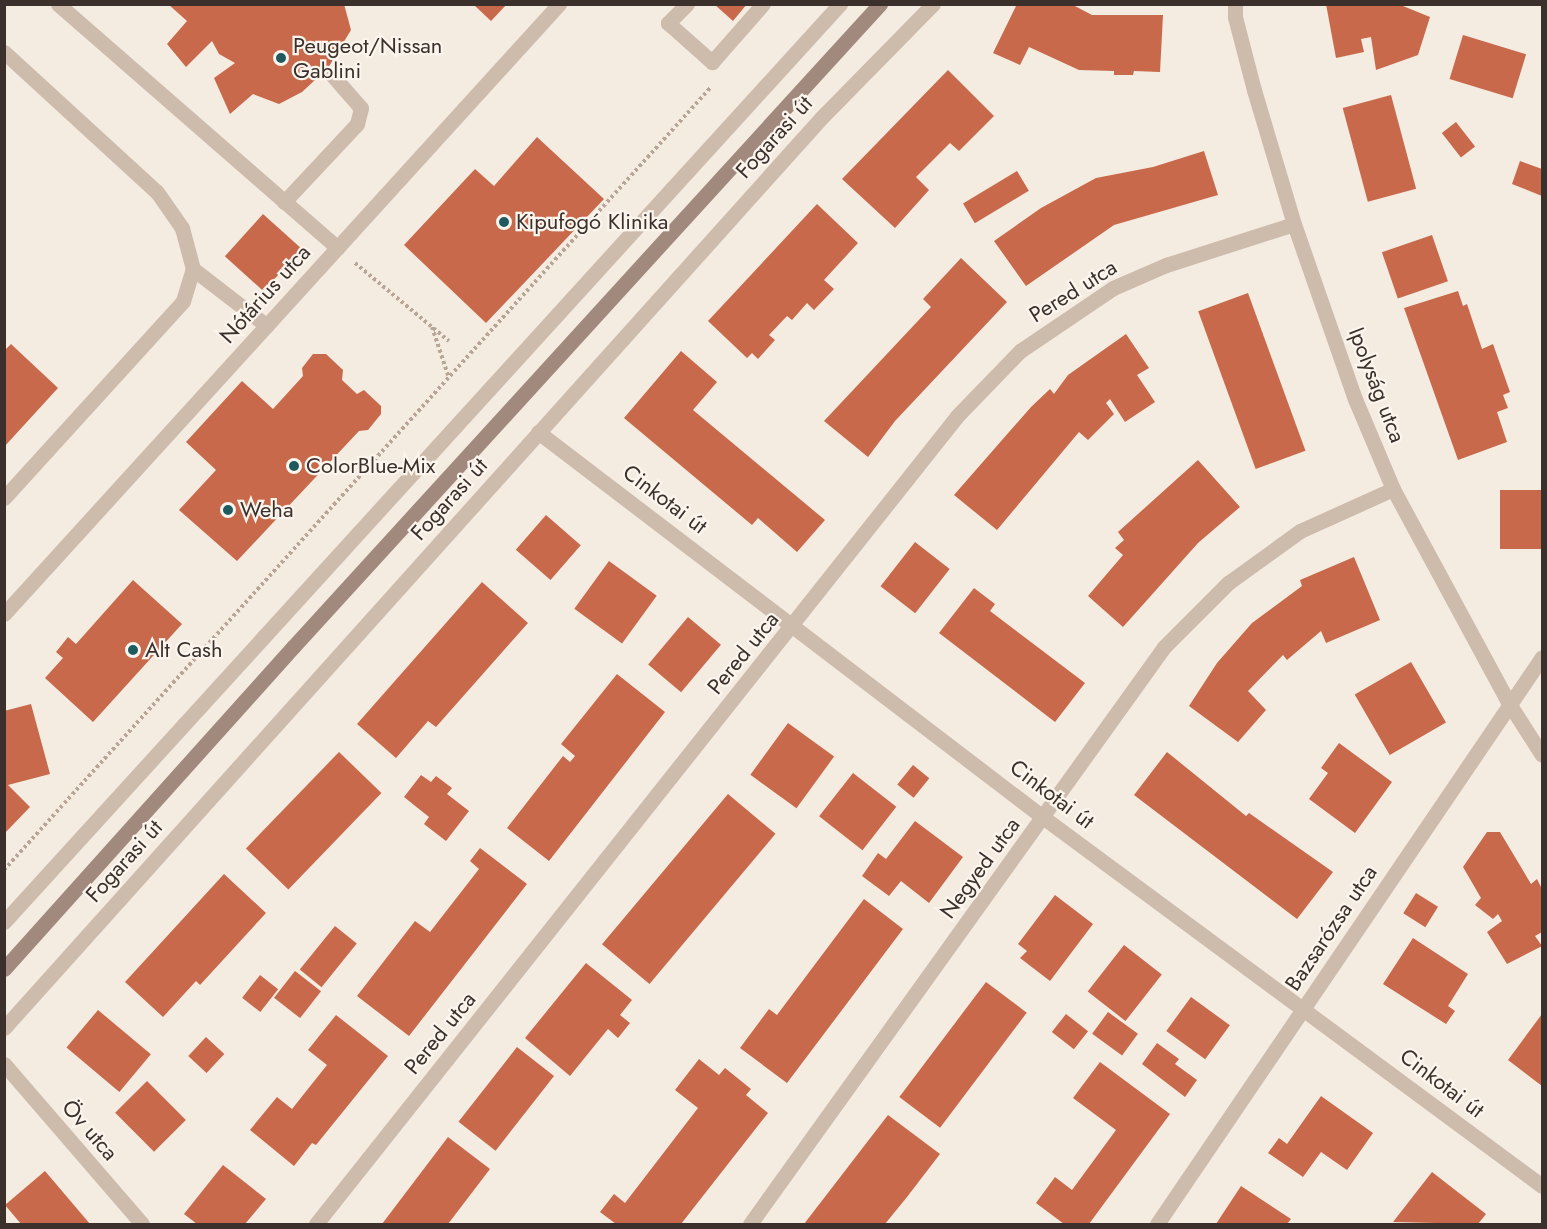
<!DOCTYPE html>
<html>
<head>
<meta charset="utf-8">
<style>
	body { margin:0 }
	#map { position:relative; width:1547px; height:1229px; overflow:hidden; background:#f4ebe1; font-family:Jost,sans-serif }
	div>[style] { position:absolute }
	.building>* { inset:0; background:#c8694b; transform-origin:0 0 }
	.path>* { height:4px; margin-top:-2px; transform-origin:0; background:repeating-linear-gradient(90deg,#b9a596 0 3px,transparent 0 6px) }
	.service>* { height:15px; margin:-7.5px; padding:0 7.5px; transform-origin:7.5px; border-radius:7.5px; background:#cdbbac }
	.minor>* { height:15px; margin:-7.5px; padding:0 7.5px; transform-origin:7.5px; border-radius:7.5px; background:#cdbbac }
	.secondary>* { height:15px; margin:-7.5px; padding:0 7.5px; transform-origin:7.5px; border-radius:7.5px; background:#a18a7d }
	.dots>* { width:16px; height:16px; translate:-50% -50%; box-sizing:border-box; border:3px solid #fbf5ee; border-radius:50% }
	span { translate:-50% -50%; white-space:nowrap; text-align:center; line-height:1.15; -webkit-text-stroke:4.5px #fbf5ee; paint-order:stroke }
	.poi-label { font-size:22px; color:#3b302b }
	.left { translate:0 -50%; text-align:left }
	.street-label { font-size:22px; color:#3b302b }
	.frame { position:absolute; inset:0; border:6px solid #3b302b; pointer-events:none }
</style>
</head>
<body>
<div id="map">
	<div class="building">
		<div style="clip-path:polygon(168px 4px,344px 4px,351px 30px,328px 68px,302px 92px,279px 104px,253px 94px,230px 114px,214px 78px,235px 63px,219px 54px,212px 41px,186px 67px,167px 44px,187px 21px)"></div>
		<div style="clip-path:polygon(473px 4px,507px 4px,491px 21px)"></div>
		<div style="clip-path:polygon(714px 4px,747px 4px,733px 21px)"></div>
		<div style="clip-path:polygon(1017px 4px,1071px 4px,1092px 15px,1163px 15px,1160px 72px,1134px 71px,1133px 75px,1114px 75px,1114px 71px,1079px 70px,1029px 47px,1020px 65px,993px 53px)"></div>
		<div style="clip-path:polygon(1326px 4px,1398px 4px,1430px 17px,1418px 55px,1376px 70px,1371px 37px,1361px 39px,1364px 52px,1336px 58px)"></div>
		<div style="left:1463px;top:35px;width:66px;height:46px;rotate:17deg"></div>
		<div style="clip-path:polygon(948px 70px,994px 116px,959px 151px,950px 143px,916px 177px,929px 190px,895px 228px,842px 179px)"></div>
		<div style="left:1391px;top:95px;width:97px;height:50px;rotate:75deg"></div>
		<div style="left:1456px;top:122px;width:31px;height:18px;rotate:52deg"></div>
		<div style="clip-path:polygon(537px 137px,604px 199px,486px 323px,404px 245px,475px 169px,494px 186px)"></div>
		<div style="clip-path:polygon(1204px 151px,1218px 195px,1114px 225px,1026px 286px,994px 241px,1041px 208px,1096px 178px,1153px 167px)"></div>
		<div style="clip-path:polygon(1520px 161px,1542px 169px,1542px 196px,1512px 184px)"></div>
		<div style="left:1017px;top:171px;width:23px;height:63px;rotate:59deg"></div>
		<div style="clip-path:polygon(817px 204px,858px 243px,824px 280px,834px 289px,814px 310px,807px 303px,792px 320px,787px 316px,769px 335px,775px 340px,758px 359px,752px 353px,747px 358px,708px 321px)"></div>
		<div style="left:263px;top:214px;width:52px;height:57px;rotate:42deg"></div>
		<div style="left:1432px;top:235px;width:49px;height:53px;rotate:71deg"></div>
		<div style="clip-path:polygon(961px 258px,1007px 302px,895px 421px,868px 457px,824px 421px,931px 307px,923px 299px)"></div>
		<div style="clip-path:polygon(1458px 291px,1463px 306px,1467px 304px,1482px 349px,1493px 344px,1510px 392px,1503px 395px,1508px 408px,1497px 412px,1507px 442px,1458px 460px,1404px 308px)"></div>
		<div style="left:1248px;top:293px;width:168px;height:53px;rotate:70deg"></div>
		<div style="clip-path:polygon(1126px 334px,1149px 368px,1137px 375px,1155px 402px,1125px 422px,1110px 399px,1106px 403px,1114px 414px,1088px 440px,1079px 432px,997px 530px,954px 495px,1031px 407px,1050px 389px,1054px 394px,1068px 375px)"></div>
		<div style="clip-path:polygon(11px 344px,58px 388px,4px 447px,4px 351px)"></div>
		<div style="clip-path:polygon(681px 351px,717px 382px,693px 410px,825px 520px,797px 552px,758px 518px,752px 525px,624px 418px)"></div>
		<div style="clip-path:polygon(313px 354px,326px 354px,343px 370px,342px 380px,357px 394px,364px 390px,381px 406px,381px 414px,368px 430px,359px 431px,237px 561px,179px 510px,216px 470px,186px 442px,242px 381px,273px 409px,303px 376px,302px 368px)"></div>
		<div style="clip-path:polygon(1198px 460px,1240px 507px,1198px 543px,1123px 627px,1088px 596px,1123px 555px,1115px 548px,1124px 540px,1118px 532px)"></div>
		<div style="left:1542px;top:490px;width:59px;height:42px;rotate:90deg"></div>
		<div style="left:546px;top:515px;width:46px;height:46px;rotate:41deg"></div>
		<div style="left:915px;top:542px;width:44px;height:56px;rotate:38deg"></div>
		<div style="clip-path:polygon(1354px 557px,1380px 620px,1326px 643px,1321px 631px,1287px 660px,1283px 655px,1248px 691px,1266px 710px,1238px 742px,1189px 706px,1217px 663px,1252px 623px,1302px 586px,1300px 580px)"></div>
		<div style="left:609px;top:561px;width:59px;height:59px;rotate:36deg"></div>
		<div style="clip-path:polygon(133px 580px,182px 624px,93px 722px,45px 678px,63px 658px,56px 652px,68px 637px,76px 644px)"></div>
		<div style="clip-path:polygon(482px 582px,528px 623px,436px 727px,428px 721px,396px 758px,357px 724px)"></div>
		<div style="clip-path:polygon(974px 588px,995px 604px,990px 611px,1085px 683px,1055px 722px,939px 633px)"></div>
		<div style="left:688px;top:617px;width:43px;height:62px;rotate:40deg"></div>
		<div style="left:1411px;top:662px;width:70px;height:65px;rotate:60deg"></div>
		<div style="clip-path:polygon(617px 674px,665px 712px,549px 861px,507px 828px,563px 756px,570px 762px,575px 756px,561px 744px)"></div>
		<div style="clip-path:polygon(31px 704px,50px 774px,8px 785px,30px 807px,4px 834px,4px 711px)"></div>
		<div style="left:788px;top:723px;width:57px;height:64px;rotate:36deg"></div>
		<div style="clip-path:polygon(1339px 743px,1392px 782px,1355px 833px,1309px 799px,1328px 773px,1321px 768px)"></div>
		<div style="left:339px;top:752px;width:59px;height:134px;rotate:44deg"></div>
		<div style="clip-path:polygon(1167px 752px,1246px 816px,1249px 813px,1333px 872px,1297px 919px,1134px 795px)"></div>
		<div style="left:913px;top:765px;width:21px;height:25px;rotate:39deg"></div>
		<div style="left:853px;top:773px;width:55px;height:55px;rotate:38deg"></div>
		<div style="clip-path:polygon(421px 775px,431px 782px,436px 776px,452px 788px,447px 794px,469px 811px,446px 841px,424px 824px,429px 817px,404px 797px)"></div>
		<div style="left:728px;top:794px;width:62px;height:196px;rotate:40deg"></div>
		<div style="clip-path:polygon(915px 821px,963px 857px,929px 903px,901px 881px,889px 896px,862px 876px,878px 853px,886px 859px)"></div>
		<div style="clip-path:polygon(1487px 832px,1500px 832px,1531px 884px,1537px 879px,1542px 889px,1542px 932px,1535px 936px,1542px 946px,1507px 964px,1487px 932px,1502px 921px,1498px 914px,1493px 919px,1475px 905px,1481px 898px,1463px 867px)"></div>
		<div style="clip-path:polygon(480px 848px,527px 884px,409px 1036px,357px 996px,415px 921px,430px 932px,479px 869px,470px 861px)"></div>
		<div style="clip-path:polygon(224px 874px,266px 913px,200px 985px,196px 981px,163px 1017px,125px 982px)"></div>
		<div style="left:1416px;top:893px;width:26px;height:24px;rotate:32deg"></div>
		<div style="clip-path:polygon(1055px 895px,1093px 924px,1050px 981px,1020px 958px,1027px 951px,1018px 944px)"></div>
		<div style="clip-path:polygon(864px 899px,903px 929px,787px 1083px,740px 1048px,769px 1009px,777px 1015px)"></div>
		<div style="left:335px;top:926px;width:28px;height:56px;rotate:39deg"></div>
		<div style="clip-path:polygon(1413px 938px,1468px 974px,1448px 1006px,1455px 1011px,1446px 1024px,1383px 984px)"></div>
		<div style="left:1124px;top:945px;width:48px;height:59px;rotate:38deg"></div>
		<div style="clip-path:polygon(586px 963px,632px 1000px,620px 1015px,630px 1023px,618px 1038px,608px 1029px,570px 1076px,525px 1038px)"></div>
		<div style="left:295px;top:971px;width:33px;height:34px;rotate:38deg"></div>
		<div style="left:260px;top:975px;width:23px;height:29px;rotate:38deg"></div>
		<div style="left:986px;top:982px;width:51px;height:144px;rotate:37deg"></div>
		<div style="left:1191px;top:997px;width:48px;height:42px;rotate:36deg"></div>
		<div style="left:98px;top:1010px;width:69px;height:49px;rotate:40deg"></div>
		<div style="left:1108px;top:1012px;width:37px;height:27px;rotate:36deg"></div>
		<div style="left:1066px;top:1014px;width:28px;height:23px;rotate:38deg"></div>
		<div style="clip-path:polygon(1542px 1014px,1542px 1086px,1508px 1060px)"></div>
		<div style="clip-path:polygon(336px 1015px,388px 1056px,316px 1145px,312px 1143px,294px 1166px,250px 1130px,277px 1097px,292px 1109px,327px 1065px,308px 1050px)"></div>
		<div style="left:206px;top:1037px;width:25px;height:26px;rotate:43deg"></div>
		<div style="clip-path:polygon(1157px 1043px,1179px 1059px,1175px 1064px,1197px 1080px,1185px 1097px,1142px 1064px)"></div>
		<div style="left:517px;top:1047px;width:47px;height:95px;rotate:38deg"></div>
		<div style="clip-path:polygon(699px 1059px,719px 1075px,725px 1068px,751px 1089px,746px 1095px,768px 1113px,681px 1224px,616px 1224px,600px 1212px,614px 1194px,625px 1203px,698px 1108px,675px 1090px)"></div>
		<div style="clip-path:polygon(1100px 1062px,1170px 1114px,1089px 1224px,1064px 1224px,1036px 1203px,1055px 1177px,1072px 1190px,1116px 1130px,1073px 1098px)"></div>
		<div style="left:147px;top:1081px;width:55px;height:45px;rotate:45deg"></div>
		<div style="clip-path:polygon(1321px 1096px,1373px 1133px,1347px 1170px,1321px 1152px,1303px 1177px,1268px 1153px,1279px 1138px,1287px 1144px)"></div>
		<div style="clip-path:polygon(888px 1115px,940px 1154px,907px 1197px,885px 1224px,804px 1224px)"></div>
		<div style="clip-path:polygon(448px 1137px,490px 1169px,448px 1224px,382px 1224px)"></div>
		<div style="clip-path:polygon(223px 1165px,266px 1199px,245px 1224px,197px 1224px,184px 1214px)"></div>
		<div style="clip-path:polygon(45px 1171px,90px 1224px,21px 1224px,5px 1205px)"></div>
		<div style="clip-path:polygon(1432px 1172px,1486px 1214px,1478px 1224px,1393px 1222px)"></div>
		<div style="clip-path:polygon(1241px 1186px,1291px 1219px,1287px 1224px,1216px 1224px)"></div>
	</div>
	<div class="path">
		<div style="left:355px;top:263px;width:122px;rotate:39.7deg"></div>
		<div style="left:432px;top:327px;width:51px;rotate:71.6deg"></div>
		<div style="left:4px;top:870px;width:1055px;rotate:-47.92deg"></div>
	</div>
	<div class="service">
		<div style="left:58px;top:4px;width:371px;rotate:41.1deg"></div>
		<div style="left:687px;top:4px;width:27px;rotate:135deg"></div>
		<div style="left:668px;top:23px;width:59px;rotate:41.6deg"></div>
		<div style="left:712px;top:62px;width:77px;rotate:-48.7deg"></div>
		<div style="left:4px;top:52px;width:207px;rotate:42.5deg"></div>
		<div style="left:157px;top:192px;width:44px;rotate:55.2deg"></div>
		<div style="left:182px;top:228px;width:42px;rotate:75deg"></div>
		<div style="left:193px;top:269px;width:93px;rotate:37.6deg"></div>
		<div style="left:284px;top:202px;width:107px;rotate:-46.9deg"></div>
		<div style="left:357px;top:124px;width:16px;rotate:-76deg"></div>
		<div style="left:361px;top:108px;width:43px;rotate:-131.2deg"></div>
		<div style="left:4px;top:498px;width:266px;rotate:-47.7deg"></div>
		<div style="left:183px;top:301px;width:34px;rotate:-73deg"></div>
		<div style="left:4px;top:922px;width:1242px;rotate:-47.68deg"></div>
	</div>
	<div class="minor">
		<div style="left:1235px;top:4px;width:13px;rotate:90deg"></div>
		<div style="left:1235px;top:17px;width:75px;rotate:75.4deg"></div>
		<div style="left:1254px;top:90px;width:140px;rotate:73.4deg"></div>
		<div style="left:1294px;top:224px;width:185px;rotate:70.8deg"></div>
		<div style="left:1355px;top:399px;width:98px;rotate:67.1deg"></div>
		<div style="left:1393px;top:489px;width:246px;rotate:61.6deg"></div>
		<div style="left:1510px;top:705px;width:59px;rotate:57.4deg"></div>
		<div style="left:538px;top:432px;width:636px;rotate:37.34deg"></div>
		<div style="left:1044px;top:818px;width:619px;rotate:36.46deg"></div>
		<div style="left:4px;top:614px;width:825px;rotate:-47.7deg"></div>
		<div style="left:4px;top:1028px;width:1224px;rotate:-48.08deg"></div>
		<div style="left:822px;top:117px;width:158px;rotate:-45.5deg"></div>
		<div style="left:4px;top:1064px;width:211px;rotate:49.2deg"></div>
		<div style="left:316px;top:1224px;width:1031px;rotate:-51.57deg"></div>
		<div style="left:957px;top:416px;width:91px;rotate:-45.9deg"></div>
		<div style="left:1020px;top:351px;width:112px;rotate:-34.1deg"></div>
		<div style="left:1113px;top:288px;width:58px;rotate:-23.5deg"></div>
		<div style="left:1166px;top:265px;width:134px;rotate:-17.8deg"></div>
		<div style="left:750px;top:1224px;width:710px;rotate:-54.34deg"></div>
		<div style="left:1164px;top:647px;width:91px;rotate:-45deg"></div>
		<div style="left:1228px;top:583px;width:89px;rotate:-35.8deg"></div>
		<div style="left:1300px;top:531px;width:102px;rotate:-24.3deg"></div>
		<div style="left:1157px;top:1224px;width:685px;rotate:-55.82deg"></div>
	</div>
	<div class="secondary">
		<div style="left:4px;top:969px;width:433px;rotate:-48.1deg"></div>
		<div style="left:293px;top:647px;width:871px;rotate:-47.61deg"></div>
	</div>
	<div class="dots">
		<div style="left:281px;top:58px;background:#1f5a5e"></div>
		<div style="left:504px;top:222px;background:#1f5a5e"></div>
		<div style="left:294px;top:466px;background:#1f5a5e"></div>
		<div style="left:228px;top:510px;background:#1f5a5e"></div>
		<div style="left:133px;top:650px;background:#1f5a5e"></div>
	</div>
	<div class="poi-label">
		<span class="left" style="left:293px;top:58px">Peugeot/Nissan<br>Gablini</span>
		<span class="left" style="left:516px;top:222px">Kipufogó Klinika</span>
		<span class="left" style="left:306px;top:466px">ColorBlue-Mix</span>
		<span class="left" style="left:240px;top:510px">Weha</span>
		<span class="left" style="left:145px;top:650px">Alt Cash</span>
	</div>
	<div class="street-label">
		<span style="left:774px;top:137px;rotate:-48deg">Fogarasi út</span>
		<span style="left:1073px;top:291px;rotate:-32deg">Pered utca</span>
		<span style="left:265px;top:294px;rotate:-48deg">Nótárius utca</span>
		<span style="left:1377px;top:385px;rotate:69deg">Ipolyság utca</span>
		<span style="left:449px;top:499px;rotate:-48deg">Fogarasi út</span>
		<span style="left:665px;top:499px;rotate:37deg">Cinkotai út</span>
		<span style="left:743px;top:653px;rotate:-51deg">Pered utca</span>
		<span style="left:1052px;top:794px;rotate:37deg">Cinkotai út</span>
		<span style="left:124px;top:861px;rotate:-48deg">Fogarasi út</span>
		<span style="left:980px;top:868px;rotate:-54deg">Negyed utca</span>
		<span style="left:1331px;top:928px;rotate:-56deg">Bazsarózsa utca</span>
		<span style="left:440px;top:1033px;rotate:-51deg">Pered utca</span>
		<span style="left:1442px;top:1083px;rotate:37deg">Cinkotai út</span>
		<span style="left:90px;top:1130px;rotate:49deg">Öv utca</span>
	</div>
	<div class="frame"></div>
</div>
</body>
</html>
